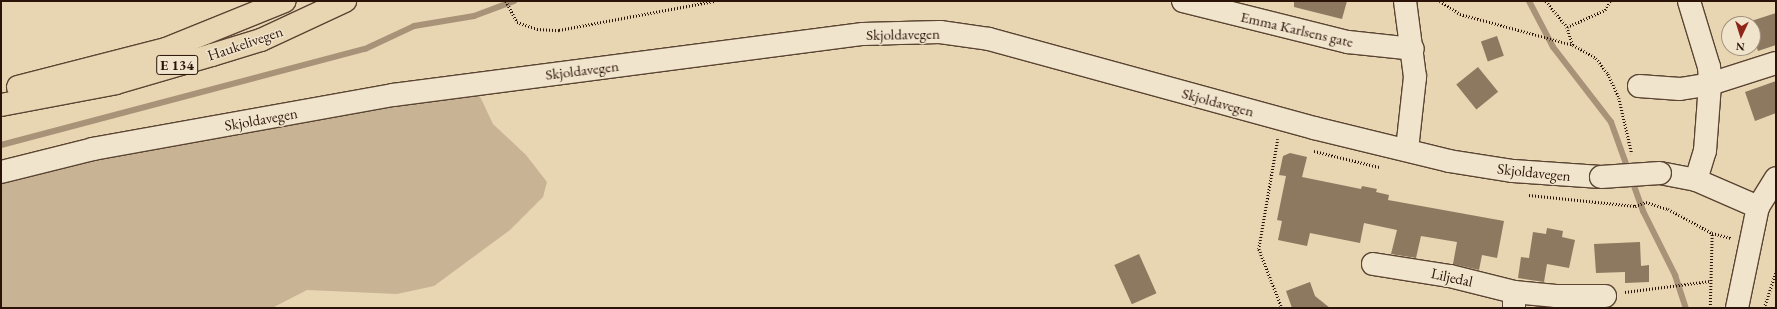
<!DOCTYPE html>
<html>
<head>
<meta charset="utf-8">
<style>
	body { margin:0 }
	#map { position:relative; width:1777px; height:309px; overflow:hidden; background:#e8d5b2; font-family:"EB Garamond",serif }
	div>[style] { position:absolute }
	.green>* { inset:0; background:#c8b495 }
	.stream>* { height:6px; margin:-3px; padding:0 3px; transform-origin:3px; border-radius:3px; background:#a89378 }
	.building>* { inset:0; background:#8d7860; transform-origin:0 0 }
	.path>* { height:2.5px; margin-top:-1.25px; transform-origin:0; background:repeating-linear-gradient(90deg,#2b1307 0 1px,transparent 0 3px) }
	.roads { filter:drop-shadow(1px 0 #5a4432) drop-shadow(-1px 0 #5a4432) drop-shadow(0 1px #5a4432) drop-shadow(0 -1px #5a4432) }
	.minor>* { height:22px; margin:-11px; padding:0 11px; transform-origin:11px; border-radius:11px; background:#f0e4cd }
	.highway>* { height:22px; margin:-11px; padding:0 11px; transform-origin:11px; border-radius:11px; background:#e8d5b2 }
	.bridges { filter:drop-shadow(1px 0 #5a4432) drop-shadow(-1px 0 #5a4432) drop-shadow(0 1px #5a4432) drop-shadow(0 -1px #5a4432) }
	.minor-bridge>* { height:22px; margin:-11px; padding:0 11px; transform-origin:11px; border-radius:11px; background:#f0e4cd }
	span { translate:-50% -50%; white-space:nowrap; text-align:center; line-height:1.15; -webkit-text-stroke:3px #f0e4cd; paint-order:stroke }
	.shield-label span { padding:1px 3px; background:#f0e4cd; border:1px solid; border-radius:3px; -webkit-text-stroke-width:0 }
	.shield-label { font-size:14px; color:#2b1307; font-weight:700 }
	.street-label { font-size:15px; color:#2b1307 }
	.frame { position:absolute; inset:0; border:2px solid #2b1307; pointer-events:none }
	.north { position:absolute; left:1721px; top:16px; width:40px; height:40px; box-sizing:border-box; background:#f0e4cd; border:1px solid #a1907e; border-radius:50%; rotate:184deg; font-size:11px; font-weight:700; line-height:16px; text-align:center; color:#2b1307 }
	.north::after { content:''; display:block; margin:auto; width:14px; height:18px; background:#8f2418; clip-path:polygon(50% 0,100% 100%,50% 72%,0 100%) }
</style>
</head>
<body>
<div id="map">
	<div class="green">
		<div style="clip-path:polygon(476px 88px,493px 124px,526px 155px,547px 182px,543px 197px,510px 230px,434px 286px,397px 294px,307px 290px,272px 308px,1px 308px,1px 172px)"></div>
	</div>
	<div class="stream">
		<div style="left:1529px;top:1px;width:52px;rotate:62.4deg"></div>
		<div style="left:1553px;top:47px;width:95px;rotate:52.3deg"></div>
		<div style="left:1611px;top:122px;width:95px;rotate:70.2deg"></div>
		<div style="left:1643px;top:211px;width:72px;rotate:63.4deg"></div>
		<div style="left:1675px;top:275px;width:35px;rotate:72deg"></div>
		<div style="left:1px;top:145px;width:376px;rotate:-14.8deg"></div>
		<div style="left:365px;top:49px;width:54px;rotate:-25.1deg"></div>
		<div style="left:414px;top:26px;width:61px;rotate:-9.5deg"></div>
		<div style="left:474px;top:16px;width:43px;rotate:-20.6deg"></div>
	</div>
	<div class="building">
		<div style="clip-path:polygon(1294px 1px,1347px 1px,1342px 19px,1294px 7px)"></div>
		<div style="clip-path:polygon(1776px 13px,1776px 45px,1758px 51px,1753px 36px,1753px 24px,1748px 22px)"></div>
		<div style="left:1497px;top:36px;width:21px;height:17px;rotate:71deg"></div>
		<div style="left:1478px;top:67px;width:32px;height:28px;rotate:51deg"></div>
		<div style="clip-path:polygon(1776px 81px,1776px 113px,1755px 121px,1745px 92px)"></div>
		<div style="clip-path:polygon(1290px 153px,1307px 157px,1302px 177px,1361px 189px,1362px 186px,1377px 189px,1376px 192px,1389px 195px,1388px 200px,1504px 221px,1497px 258px,1482px 255px,1479px 270px,1453px 264px,1457px 242px,1421px 236px,1416px 258px,1391px 254px,1397px 230px,1364px 223px,1360px 243px,1310px 233px,1307px 246px,1278px 240px,1282px 221px,1277px 220px,1286px 176px,1279px 175px,1283px 156px)"></div>
		<div style="clip-path:polygon(1547px 228px,1563px 231px,1562px 237px,1575px 240px,1569px 268px,1547px 264px,1544px 282px,1518px 278px,1521px 257px,1529px 258px,1533px 232px,1546px 234px)"></div>
		<div style="clip-path:polygon(1640px 242px,1641px 266px,1649px 265px,1649px 282px,1625px 283px,1625px 272px,1596px 273px,1594px 244px)"></div>
		<div style="left:1139px;top:254px;width:43px;height:27px;rotate:66deg"></div>
		<div style="clip-path:polygon(1310px 282px,1315px 296px,1330px 308px,1292px 308px,1286px 291px)"></div>
	</div>
	<div class="path">
		<div style="left:506px;top:1px;width:24px;rotate:62deg"></div>
		<div style="left:517px;top:22px;width:21px;rotate:19deg"></div>
		<div style="left:537px;top:29px;width:22px;rotate:3deg"></div>
		<div style="left:559px;top:30px;width:158px;rotate:-10.6deg"></div>
		<div style="left:1440px;top:1px;width:24px;rotate:33deg"></div>
		<div style="left:1460px;top:14px;width:117px;rotate:15.3deg"></div>
		<div style="left:1573px;top:45px;width:26px;rotate:29deg"></div>
		<div style="left:1596px;top:58px;width:20px;rotate:53deg"></div>
		<div style="left:1608px;top:74px;width:26px;rotate:65deg"></div>
		<div style="left:1619px;top:98px;width:57px;rotate:76.9deg"></div>
		<div style="left:1546px;top:1px;width:33px;rotate:51deg"></div>
		<div style="left:1567px;top:27px;width:19px;rotate:72deg"></div>
		<div style="left:1567px;top:27px;width:42px;rotate:-24.1deg"></div>
		<div style="left:1605px;top:10px;width:10px;rotate:-61deg"></div>
		<div style="left:1278px;top:139px;width:112px;rotate:99.8deg"></div>
		<div style="left:1259px;top:249px;width:63px;rotate:68.7deg"></div>
		<div style="left:1314px;top:151px;width:67px;rotate:13.8deg"></div>
		<div style="left:1529px;top:195px;width:107px;rotate:5.9deg"></div>
		<div style="left:1635px;top:206px;width:12px;rotate:-20deg"></div>
		<div style="left:1646px;top:202px;width:23px;rotate:18deg"></div>
		<div style="left:1668px;top:209px;width:50px;rotate:28.6deg"></div>
		<div style="left:1712px;top:233px;width:20px;rotate:15deg"></div>
		<div style="left:1625px;top:292px;width:86px;rotate:-7.4deg"></div>
		<div style="left:1710px;top:308px;width:75px;rotate:-88.5deg"></div>
		<div style="left:1764px;top:308px;width:40px;rotate:-72deg"></div>
	</div>
	<div class="roads">
		<div class="minor">
			<div style="left:1183px;top:1px;width:170px;rotate:14deg"></div>
			<div style="left:1348px;top:42px;width:65px;rotate:6.1deg"></div>
			<div style="left:1405px;top:1px;width:77px;rotate:82.5deg"></div>
			<div style="left:1415px;top:77px;width:73px;rotate:96.3deg"></div>
			<div style="left:1639px;top:86px;width:41px;rotate:4.2deg"></div>
			<div style="left:1680px;top:89px;width:30px;rotate:-9deg"></div>
			<div style="left:1710px;top:84px;width:17px;rotate:-93deg"></div>
			<div style="left:1709px;top:67px;width:69px;rotate:-106.9deg"></div>
			<div style="left:1px;top:172px;width:95px;rotate:-14deg"></div>
			<div style="left:93px;top:149px;width:305px;rotate:-10.2deg"></div>
			<div style="left:393px;top:95px;width:474px;rotate:-7.4deg"></div>
			<div style="left:863px;top:34px;width:77px;rotate:-1.5deg"></div>
			<div style="left:940px;top:32px;width:49px;rotate:8.1deg"></div>
			<div style="left:989px;top:39px;width:337px;rotate:15.3deg"></div>
			<div style="left:1314px;top:128px;width:139px;rotate:13.7deg"></div>
			<div style="left:1449px;top:161px;width:65px;rotate:8.9deg"></div>
			<div style="left:1513px;top:171px;width:88px;rotate:3.9deg"></div>
			<div style="left:1660px;top:173px;width:37px;rotate:11deg"></div>
			<div style="left:1696px;top:180px;width:68px;rotate:23.5deg"></div>
			<div style="left:1696px;top:180px;width:30px;rotate:-73deg"></div>
			<div style="left:1705px;top:151px;width:67px;rotate:-85.7deg"></div>
			<div style="left:1710px;top:84px;width:69px;rotate:-17.7deg"></div>
			<div style="left:1373px;top:264px;width:78px;rotate:8.9deg"></div>
			<div style="left:1450px;top:276px;width:66px;rotate:14deg"></div>
			<div style="left:1514px;top:292px;width:16px;rotate:90deg"></div>
			<div style="left:1514px;top:292px;width:42px;rotate:5.4deg"></div>
			<div style="left:1556px;top:296px;width:49px"></div>
			<div style="left:1737px;top:308px;width:103px;rotate:-78.3deg"></div>
			<div style="left:1758px;top:207px;width:34px;rotate:-58deg"></div>
		</div>
		<div class="highway">
			<div style="left:18px;top:87px;width:153px;rotate:-14.4deg"></div>
			<div style="left:166px;top:49px;width:128px;rotate:-22deg"></div>
			<div style="left:1px;top:105px;width:117px;rotate:-10.8deg"></div>
			<div style="left:116px;top:83px;width:100px;rotate:-16.3deg"></div>
			<div style="left:212px;top:55px;width:51px;rotate:-17deg"></div>
			<div style="left:261px;top:40px;width:93px;rotate:-24.9deg"></div>
		</div>
	</div>
	<div class="bridges">
		<div class="minor-bridge">
			<div style="left:1601px;top:177px;width:59px;rotate:-3.9deg"></div>
		</div>
	</div>
	<div class="shield-label">
		<span style="left:177px;top:65px">E 134</span>
	</div>
	<div class="street-label">
		<span style="left:1297px;top:29px;rotate:13deg">Emma Karlsens gate</span>
		<span style="left:903px;top:34px;rotate:-1deg">Skjoldavegen</span>
		<span style="left:245px;top:43px;rotate:-19deg">Haukelivegen</span>
		<span style="left:582px;top:70px;rotate:-7deg">Skjoldavegen</span>
		<span style="left:1218px;top:102px;rotate:15deg">Skjoldavegen</span>
		<span style="left:261px;top:119px;rotate:-10deg">Skjoldavegen</span>
		<span style="left:1534px;top:172px;rotate:6deg">Skjoldavegen</span>
		<span style="left:1452px;top:277px;rotate:12deg">Liljedal</span>
	</div>
	<div class="frame"></div>
	<div class="north">N</div>
</div>
</body>
</html>
